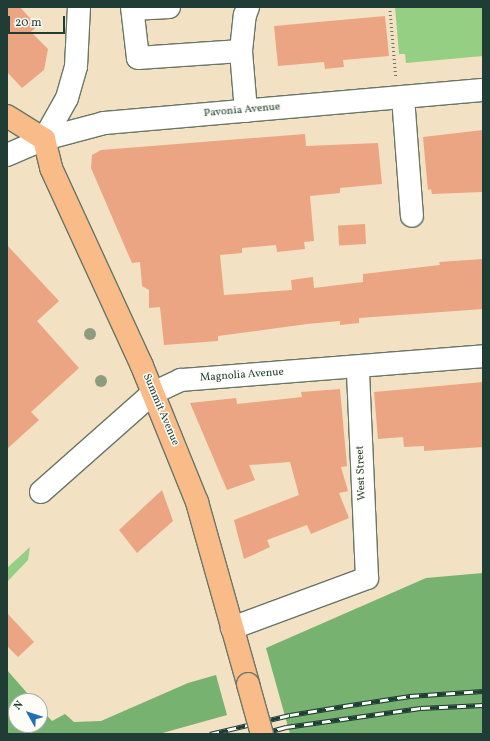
<!DOCTYPE html>
<html>
<head>
<meta charset="utf-8">
<style>
	body { margin:0 }
	#map { position:relative; width:490px; height:741px; overflow:hidden; background:#f2e1c3; font-family:Vollkorn,serif }
	div>[style] { position:absolute }
	.green>* { inset:0; background:#94cf83 }
	.forest>* { inset:0; background:#77b271 }
	.building>* { inset:0; background:#eba583; transform-origin:0 0 }
	.path>* { height:2.5px; margin-top:-1.25px; transform-origin:0; background:repeating-linear-gradient(90deg,#697666 0 1px,transparent 0 4px) }
	.roads { filter:drop-shadow(1px 0 #697666) drop-shadow(-1px 0 #697666) drop-shadow(0 1px #697666) drop-shadow(0 -1px #697666) }
	.minor>* { height:22px; margin:-11px; padding:0 11px; transform-origin:11px; border-radius:11px; background:#fff }
	.major>* { height:22px; margin:-11px; padding:0 11px; transform-origin:11px; border-radius:11px; background:#f9bc89 }
	.rail>* { height:4.5px; margin-top:-2.25px; transform-origin:0; background:repeating-linear-gradient(90deg,#fdfcf7 0 9px,#1f3d34 0 18px); box-sizing:border-box; border-block:1px solid #1f3d34 }
	.bridges { filter:drop-shadow(1px 0 #697666) drop-shadow(-1px 0 #697666) drop-shadow(0 1px #697666) drop-shadow(0 -1px #697666) }
	.major-bridge>* { height:22px; margin:-11px; padding:0 11px; transform-origin:11px; border-radius:11px; background:#f9bc89 }
	.trees>* { width:12px; height:12px; margin:-6px; border-radius:50%; background:#8e9b7f }
	span { translate:-50% -50%; white-space:nowrap; text-align:center; line-height:1.15; -webkit-text-stroke:3px #fdfcf7; paint-order:stroke }
	.street-label { font-size:11px; color:#1f3d34 }
	.frame { position:absolute; inset:0; border:8px solid #1f3d34; pointer-events:none }
	.north { position:absolute; left:8px; top:693px; width:40px; height:40px; box-sizing:border-box; background:#fdfcf7; border:1px solid #a4b0a9; border-radius:50%; rotate:309deg; font-size:11px; font-weight:700; line-height:16px; text-align:center; color:#1f3d34 }
	.north::after { content:''; display:block; margin:auto; width:14px; height:18px; background:#1f6fb2; clip-path:polygon(50% 0,100% 100%,50% 72%,0 100%) }
	.scale { position:absolute; left:8px; top:16px; width:57px; height:18px; box-sizing:border-box; border:2px solid #1f3d34; border-top:0; padding-left:5px; font-size:12px; line-height:14px; white-space:nowrap; color:#1f3d34; -webkit-text-stroke:3px #fdfcf7; paint-order:stroke }
</style>
</head>
<body>
<div id="map">
	<div class="green">
		<div style="clip-path:polygon(395px 7px,483px 7px,483px 56px,406px 63px,405px 54px,399px 54px)"></div>
		<div style="clip-path:polygon(30px 547px,28px 560px,7px 582px,7px 568px)"></div>
	</div>
	<div class="forest">
		<div style="clip-path:polygon(483px 573px,483px 734px,290px 734px,266px 648px,426px 578px)"></div>
		<div style="clip-path:polygon(7px 670px,34px 701px,16px 701px,16px 725px,40px 725px,40px 708px,52px 721px,65px 714px,74px 722px,101px 721px,188px 683px,216px 675px,227px 715px,159px 734px,7px 734px)"></div>
	</div>
	<div class="building">
		<div style="clip-path:polygon(7px 7px,20px 7px,37px 26px,31px 32px,48px 49px,44px 70px,22px 88px,7px 72px)"></div>
		<div style="clip-path:polygon(385px 16px,389px 56px,343px 60px,344px 67px,334px 68px,325px 69px,324px 62px,278px 66px,274px 26px)"></div>
		<div style="clip-path:polygon(483px 130px,483px 192px,432px 194px,431px 189px,428px 190px,423px 137px)"></div>
		<div style="clip-path:polygon(305px 134px,306px 146px,378px 143px,382px 184px,340px 188px,340px 193px,310px 196px,314px 241px,304px 242px,305px 249px,277px 252px,276px 245px,242px 248px,242px 253px,220px 255px,224px 295px,292px 290px,291px 280px,313px 277px,314px 288px,363px 282px,363px 274px,440px 265px,439px 262px,483px 259px,483px 309px,359px 318px,359px 323px,340px 325px,340px 321px,307px 324px,218px 336px,218px 341px,164px 345px,160px 307px,149px 308px,149px 290px,142px 286px,140px 262px,132px 263px,125px 247px,91px 168px,92px 155px,101px 150px)"></div>
		<div style="left:365px;top:224px;width:20px;height:27px;rotate:87deg"></div>
		<div style="clip-path:polygon(7px 245px,59px 301px,37px 321px,79px 368px,31px 412px,39px 420px,7px 449px)"></div>
		<div style="clip-path:polygon(483px 382px,483px 447px,424px 451px,424px 446px,404px 447px,403px 437px,378px 439px,374px 392px)"></div>
		<div style="clip-path:polygon(340px 389px,347px 466px,341px 467px,348px 491px,339px 493px,349px 518px,311px 534px,307px 525px,267px 540px,270px 547px,244px 559px,234px 520px,299px 495px,290px 462px,249px 465px,255px 480px,227px 490px,190px 403px,236px 398px,237px 404px,302px 397px,301px 392px)"></div>
		<div style="clip-path:polygon(162px 490px,173px 521px,137px 553px,119px 530px)"></div>
		<div style="clip-path:polygon(7px 613px,34px 642px,18px 657px,7px 646px)"></div>
	</div>
	<div class="path">
		<div style="left:390px;top:7px;width:70px;rotate:85.1deg"></div>
	</div>
	<div class="roads">
		<div class="minor">
			<div style="left:132px;top:7px;width:51px;rotate:83.3deg"></div>
			<div style="left:138px;top:58px;width:103px;rotate:-3.9deg"></div>
			<div style="left:133px;top:9px;width:36px;rotate:-3deg"></div>
			<div style="left:403px;top:97px;width:119px;rotate:85.7deg"></div>
			<div style="left:246px;top:111px;width:60px;rotate:-94.8deg"></div>
			<div style="left:241px;top:51px;width:36px;rotate:-84deg"></div>
			<div style="left:245px;top:15px;width:9px;rotate:-69deg"></div>
			<div style="left:44px;top:139px;width:47px;rotate:-60.7deg"></div>
			<div style="left:67px;top:98px;width:33px;rotate:-74deg"></div>
			<div style="left:76px;top:66px;width:59px;rotate:-87.1deg"></div>
			<div style="left:7px;top:155px;width:40px;rotate:-23.4deg"></div>
			<div style="left:44px;top:139px;width:62px;rotate:-14.9deg"></div>
			<div style="left:104px;top:123px;width:380px;rotate:-5deg"></div>
			<div style="left:41px;top:492px;width:149px;rotate:-41.5deg"></div>
			<div style="left:153px;top:393px;width:31px;rotate:-25deg"></div>
			<div style="left:181px;top:380px;width:303px;rotate:-4.5deg"></div>
			<div style="left:232px;top:628px;width:144px;rotate:-20.3deg"></div>
			<div style="left:367px;top:578px;width:210px;rotate:-92.5deg"></div>
		</div>
		<div class="major">
			<div style="left:7px;top:116px;width:44px;rotate:31.9deg"></div>
			<div style="left:44px;top:139px;width:30px;rotate:76deg"></div>
			<div style="left:51px;top:168px;width:218px;rotate:65.3deg"></div>
			<div style="left:142px;top:366px;width:147px;rotate:68deg"></div>
			<div style="left:197px;top:502px;width:189px;rotate:74.3deg"></div>
		</div>
	</div>
	<div class="rail">
		<div style="left:210px;top:734px;width:82px;rotate:-13.4deg"></div>
		<div style="left:290px;top:715px;width:55px;rotate:-9.5deg"></div>
		<div style="left:344px;top:706px;width:67px;rotate:-8.6deg"></div>
		<div style="left:410px;top:696px;width:73px;rotate:-3.9deg"></div>
		<div style="left:260px;top:734px;width:27px;rotate:-15deg"></div>
		<div style="left:286px;top:727px;width:136px;rotate:-8deg"></div>
		<div style="left:421px;top:708px;width:62px;rotate:-2.8deg"></div>
	</div>
	<div class="bridges">
		<div class="major-bridge">
			<div style="left:248px;top:684px;width:52px;rotate:74.4deg"></div>
		</div>
	</div>
	<div class="trees">
		<div style="left:90px;top:334px"></div>
		<div style="left:101px;top:381px"></div>
	</div>
	<div class="street-label">
		<span style="left:242px;top:111px;rotate:-5deg">Pavonia Avenue</span>
		<span style="left:242px;top:376px;rotate:-4deg">Magnolia Avenue</span>
		<span style="left:160px;top:410px;rotate:67deg">Summit Avenue</span>
		<span style="left:362px;top:473px;rotate:-92deg">West Street</span>
	</div>
	<div class="frame"></div>
	<div class="north">N</div>
	<div class="scale">20 m</div>
</div>
</body>
</html>
